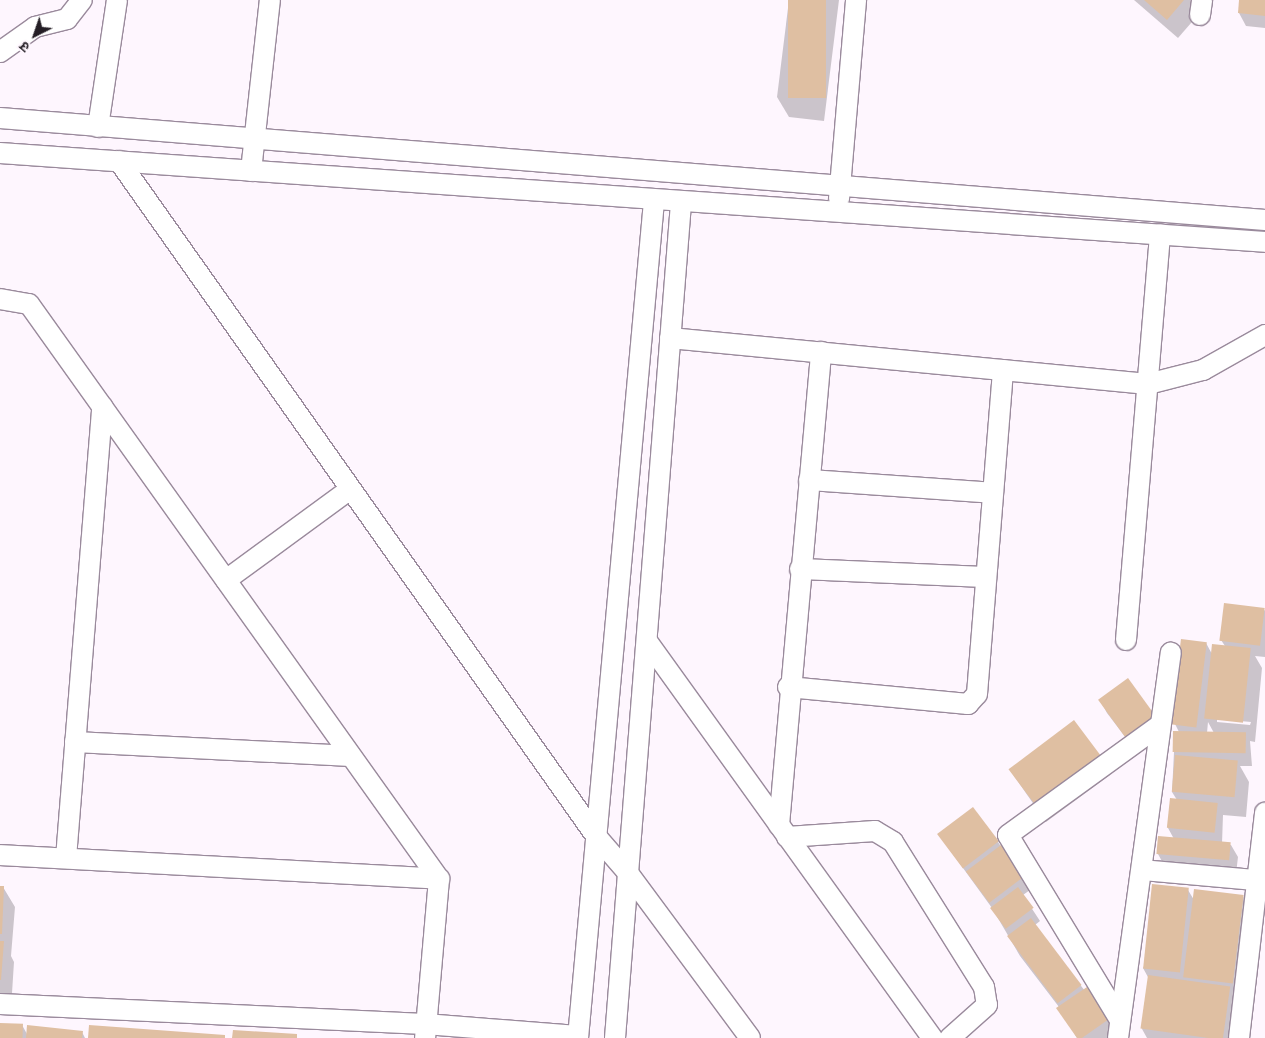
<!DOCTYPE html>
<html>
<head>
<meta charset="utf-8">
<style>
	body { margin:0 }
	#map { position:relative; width:1265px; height:1038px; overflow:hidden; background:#fef6fe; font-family:"Fira Sans Condensed","Noto Sans Devanagari",sans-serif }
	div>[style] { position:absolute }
	.shadow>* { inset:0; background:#0003 }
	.building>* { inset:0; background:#dfbfa2; transform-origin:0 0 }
	.roads { filter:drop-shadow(1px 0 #9a8a9c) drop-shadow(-1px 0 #9a8a9c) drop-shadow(0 1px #9a8a9c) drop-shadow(0 -1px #9a8a9c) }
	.minor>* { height:20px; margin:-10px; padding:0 10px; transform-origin:10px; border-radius:10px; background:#fff }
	span { translate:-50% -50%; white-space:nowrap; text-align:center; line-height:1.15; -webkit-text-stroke:5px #fef6fe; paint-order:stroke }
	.north { position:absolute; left:10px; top:10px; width:50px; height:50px; -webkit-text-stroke:4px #fef6fe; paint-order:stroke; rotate:221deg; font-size:14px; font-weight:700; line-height:20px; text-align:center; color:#241e25 }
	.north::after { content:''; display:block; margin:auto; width:18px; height:22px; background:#241e25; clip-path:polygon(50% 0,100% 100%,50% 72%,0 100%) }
</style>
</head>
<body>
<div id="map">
	<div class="shadow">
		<div style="clip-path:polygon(789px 0,839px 0,824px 121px,789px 117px,777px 97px)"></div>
		<div style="clip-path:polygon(1134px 0,1211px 0,1178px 38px)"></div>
		<div style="clip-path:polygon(1240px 0,1265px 0,1265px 28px,1246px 26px,1239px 13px)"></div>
		<div style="clip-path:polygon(evenodd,1265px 610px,1265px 657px,1255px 656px,1262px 668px,1255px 742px,1250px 741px,1252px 766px,1240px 766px,1249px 782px,1246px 817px,1223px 815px,1222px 844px,1231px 845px,1238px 857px,1236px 874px,1165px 867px,1158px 854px,1174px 839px,1168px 828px,1177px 800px,1172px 792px,1174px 752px,1179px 732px,1175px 724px,1206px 643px,1212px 654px,1225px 646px,1221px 640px,1265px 610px,1217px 719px,1251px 722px,1250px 725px,1217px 722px,1217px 719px,1265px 610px,1208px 722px,1214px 733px,1207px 733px,1208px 722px)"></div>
		<div style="clip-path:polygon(1100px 700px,1156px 718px,1136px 751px,1107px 713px)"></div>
		<div style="clip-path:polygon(1099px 756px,1110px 775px,1046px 822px,1010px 770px)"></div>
		<div style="clip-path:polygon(939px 835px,998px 842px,1030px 890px,1023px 895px,1040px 921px,1035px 925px,1116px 1032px,1107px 1038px,1077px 1038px,1059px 1007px,1020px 956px,992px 908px)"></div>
		<div style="clip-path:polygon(0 887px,3px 887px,15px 907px,11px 956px,14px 962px,11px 1009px,0 1008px)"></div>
		<div style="clip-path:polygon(1188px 890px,1194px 900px,1243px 896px,1254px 916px,1236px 1038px,1147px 1038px,1142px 1029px,1149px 979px,1143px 968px)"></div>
		<div style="clip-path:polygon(0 1024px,22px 1025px,27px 1034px,82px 1032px,85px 1038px,0 1038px)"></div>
	</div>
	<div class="building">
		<div style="left:788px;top:0;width:38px;height:98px"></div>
		<div style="clip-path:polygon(1144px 0,1184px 0,1167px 20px)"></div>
		<div style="clip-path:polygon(1239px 0,1265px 0,1265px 16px,1238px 13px)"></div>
		<div style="left:1224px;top:603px;width:41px;height:38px;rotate:7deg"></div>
		<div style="left:1181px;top:639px;width:26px;height:86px;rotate:7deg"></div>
		<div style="left:1212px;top:644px;width:39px;height:75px;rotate:6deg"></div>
		<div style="left:1128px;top:678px;width:49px;height:37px;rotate:54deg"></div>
		<div style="left:1074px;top:720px;width:44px;height:82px;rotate:53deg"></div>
		<div style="left:1173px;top:731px;width:73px;height:21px;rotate:1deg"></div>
		<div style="left:1175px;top:755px;width:63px;height:37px;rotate:5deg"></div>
		<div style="left:1170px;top:798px;width:48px;height:30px;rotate:6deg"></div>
		<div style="left:973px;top:807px;width:43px;height:45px;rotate:53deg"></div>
		<div style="left:1158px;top:836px;width:73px;height:18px;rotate:5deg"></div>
		<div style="left:1001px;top:845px;width:39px;height:44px;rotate:53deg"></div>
		<div style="left:1152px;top:884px;width:37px;height:85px;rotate:6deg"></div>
		<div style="clip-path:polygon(0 886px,4px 886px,2px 934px,0 934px)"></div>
		<div style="left:1018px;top:887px;width:26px;height:35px;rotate:53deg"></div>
		<div style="left:1194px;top:889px;width:50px;height:89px;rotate:7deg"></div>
		<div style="left:1031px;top:918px;width:84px;height:30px;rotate:53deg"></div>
		<div style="clip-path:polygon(0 941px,4px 941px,1px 980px,0 980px)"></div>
		<div style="left:1148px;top:975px;width:83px;height:54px;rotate:8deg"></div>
		<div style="clip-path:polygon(1087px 987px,1109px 1019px,1082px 1038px,1077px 1038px,1056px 1008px)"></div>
		<div style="left:0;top:1023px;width:23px;height:15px;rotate:2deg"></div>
		<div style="clip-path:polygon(27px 1025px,83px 1031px,82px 1038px,26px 1038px)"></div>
		<div style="clip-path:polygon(89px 1025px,225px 1035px,225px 1038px,88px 1038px)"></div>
		<div style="clip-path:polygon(233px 1030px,297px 1034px,297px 1038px,232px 1038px)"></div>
	</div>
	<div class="roads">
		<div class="minor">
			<div style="left:1200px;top:15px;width:15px;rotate:-82deg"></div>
			<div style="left:0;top:52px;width:43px;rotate:-35.5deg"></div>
			<div style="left:35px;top:27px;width:33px;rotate:-14deg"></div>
			<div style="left:67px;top:19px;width:24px;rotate:-52deg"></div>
			<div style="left:0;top:118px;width:1269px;rotate:4.61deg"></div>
			<div style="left:98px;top:127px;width:128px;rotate:-81.5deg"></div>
			<div style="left:0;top:153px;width:1268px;rotate:4.02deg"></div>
			<div style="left:119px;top:161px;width:827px;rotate:54.75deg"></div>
			<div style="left:596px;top:836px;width:49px;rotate:49.1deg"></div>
			<div style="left:628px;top:873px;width:205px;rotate:53.5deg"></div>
			<div style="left:251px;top:171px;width:172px;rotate:-83.7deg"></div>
			<div style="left:839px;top:199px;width:200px;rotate:-85.1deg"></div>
			<div style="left:0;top:299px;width:29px;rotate:10deg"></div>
			<div style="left:29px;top:304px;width:706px;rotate:54.51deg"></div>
			<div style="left:439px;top:879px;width:160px;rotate:95deg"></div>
			<div style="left:670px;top:338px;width:480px;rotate:5.5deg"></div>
			<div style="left:1148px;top:384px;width:57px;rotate:-14.3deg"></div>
			<div style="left:1203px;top:370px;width:71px;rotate:-29.4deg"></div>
			<div style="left:809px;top:480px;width:184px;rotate:4deg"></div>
			<div style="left:800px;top:569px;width:186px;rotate:2.5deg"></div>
			<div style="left:226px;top:580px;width:152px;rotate:-36.2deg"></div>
			<div style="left:1126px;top:640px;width:407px;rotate:-85.2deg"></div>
			<div style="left:647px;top:641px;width:489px;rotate:54.3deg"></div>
			<div style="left:788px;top:687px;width:181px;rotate:5.4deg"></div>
			<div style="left:968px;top:704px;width:13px;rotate:-48deg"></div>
			<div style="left:977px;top:694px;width:325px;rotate:-85.4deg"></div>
			<div style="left:75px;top:742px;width:276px;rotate:2.9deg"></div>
			<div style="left:779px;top:825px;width:475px;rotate:-84.9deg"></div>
			<div style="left:787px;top:837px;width:88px;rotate:-3.9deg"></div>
			<div style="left:875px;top:831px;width:21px;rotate:31deg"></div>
			<div style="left:893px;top:842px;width:171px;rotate:57.9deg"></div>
			<div style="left:984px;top:987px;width:18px;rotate:81deg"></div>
			<div style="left:987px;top:1005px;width:50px;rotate:138.3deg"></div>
			<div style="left:0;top:855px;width:440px;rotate:3.1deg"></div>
			<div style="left:66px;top:858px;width:453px;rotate:-85.4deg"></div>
			<div style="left:1142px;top:870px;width:123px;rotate:5.1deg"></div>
			<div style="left:0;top:1004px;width:425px;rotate:2.7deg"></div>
			<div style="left:425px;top:1024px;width:153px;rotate:4.5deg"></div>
			<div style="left:1120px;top:1020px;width:216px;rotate:-121.2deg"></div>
			<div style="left:1008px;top:835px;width:188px;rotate:-35.9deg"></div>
			<div style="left:578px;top:1038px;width:840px;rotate:-84.81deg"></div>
			<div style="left:615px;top:1038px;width:838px;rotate:-85.48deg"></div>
			<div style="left:1118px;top:1038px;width:389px;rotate:-82.2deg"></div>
			<div style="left:1239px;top:1038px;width:227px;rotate:-83.4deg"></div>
		</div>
	</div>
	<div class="north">उ</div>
</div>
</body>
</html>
